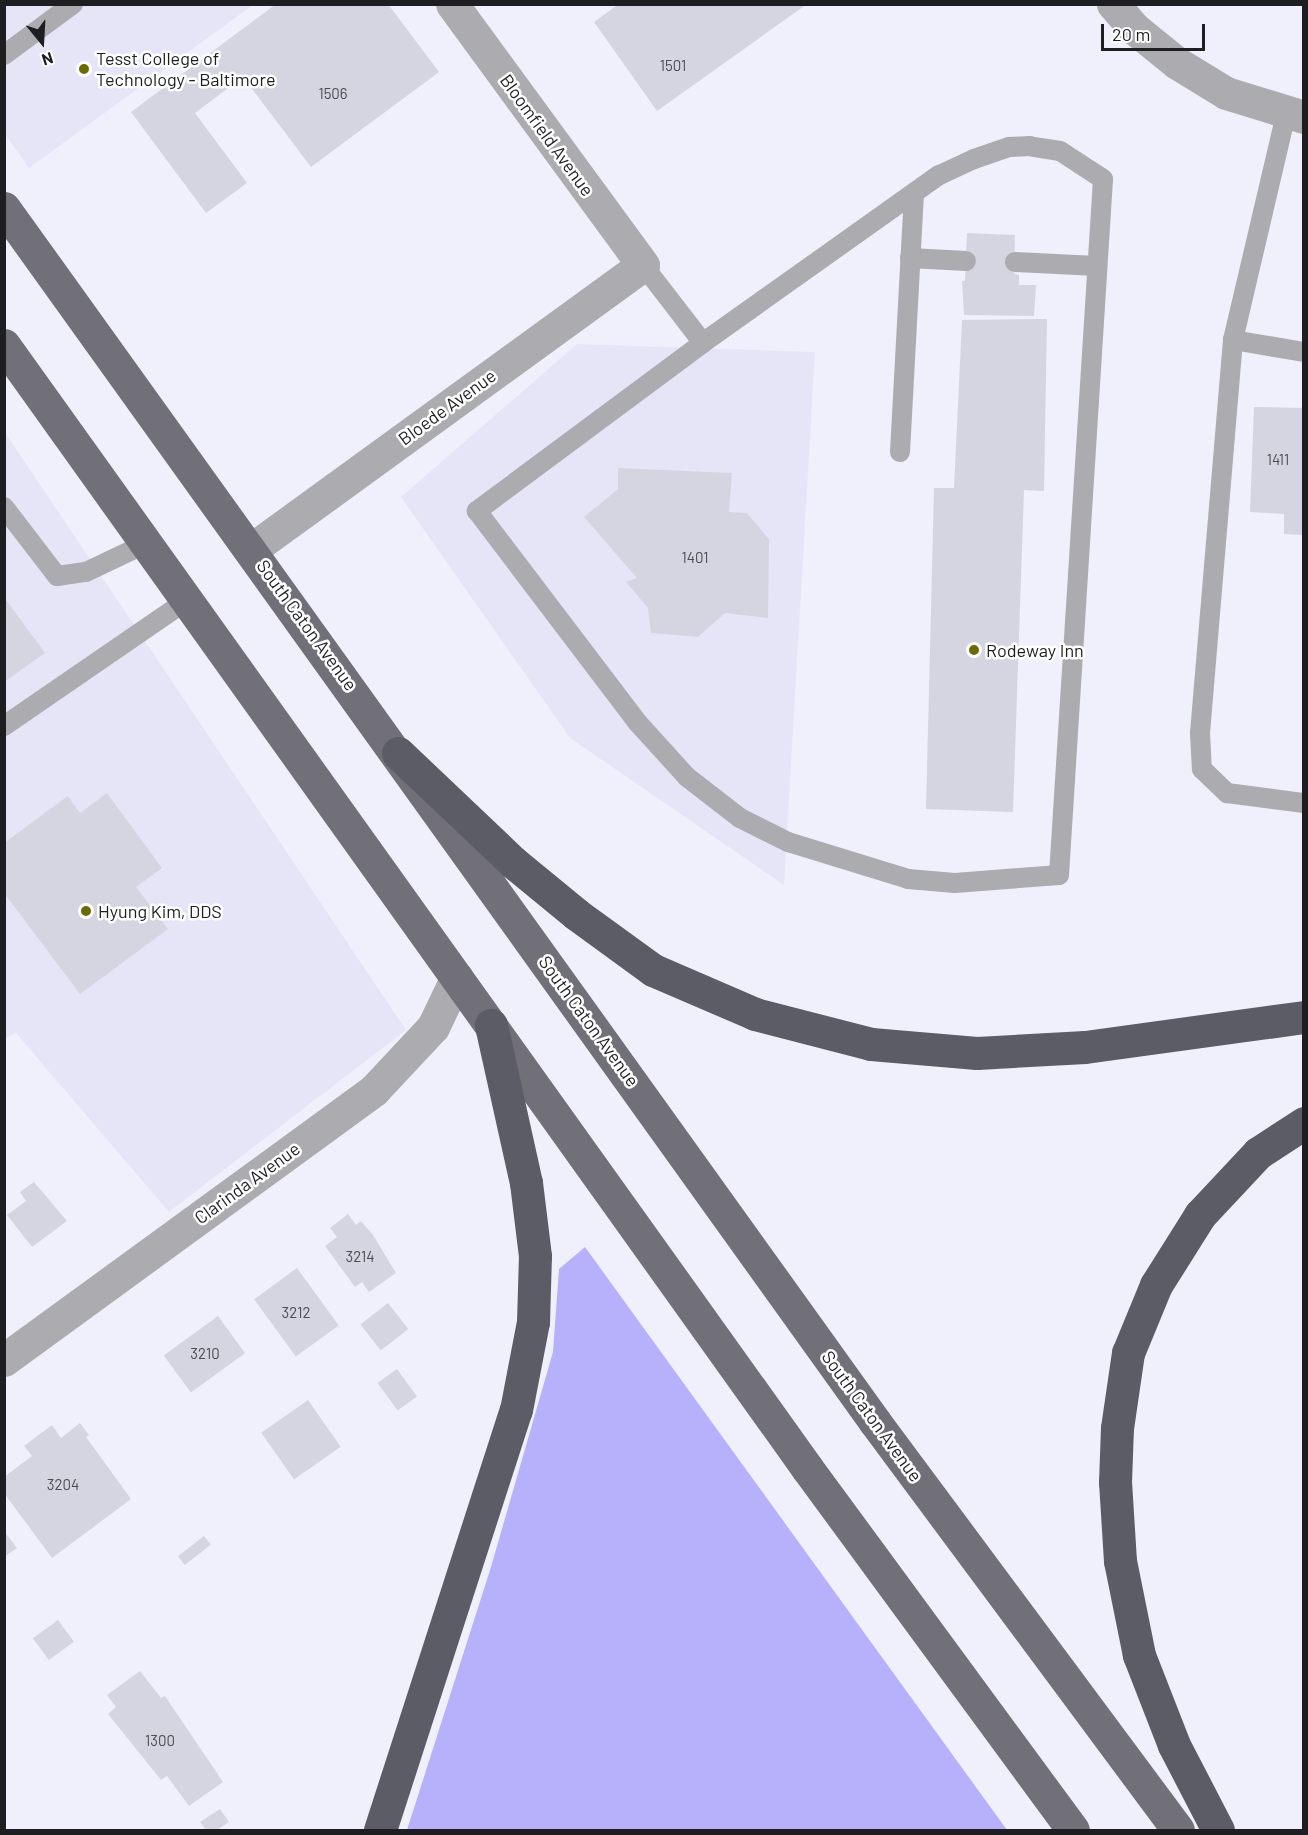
<!DOCTYPE html>
<html>
<head>
<meta charset="utf-8">
<style>
	body { margin:0 }
	#map { position:relative; width:1308px; height:1835px; overflow:hidden; background:#f0f0fc; font-family:Barlow,sans-serif }
	div>[style] { position:absolute }
	.built>* { inset:0; background:#e6e5f8 }
	.forest>* { inset:0; background:#b7b0fb }
	.building>* { inset:0; background:#d5d5e1; transform-origin:0 0 }
	.lane>* { height:20px; margin:-10px; padding:0 10px; transform-origin:10px; border-radius:10px; background:#ababb0 }
	.street>* { height:33px; margin:-16.5px; padding:0 16.5px; transform-origin:16.5px; border-radius:16.5px; background:#ababb0 }
	.primary>* { height:33px; margin:-16.5px; padding:0 16.5px; transform-origin:16.5px; border-radius:16.5px; background:#717079 }
	.highway>* { height:33px; margin:-16.5px; padding:0 16.5px; transform-origin:16.5px; border-radius:16.5px; background:#5c5c66 }
	.dots>* { width:16px; height:16px; translate:-50% -50%; box-sizing:border-box; border:3px solid #fefefe; border-radius:50% }
	span { translate:-50% -50%; white-space:nowrap; text-align:center; line-height:1.15; -webkit-text-stroke:5px #fefefe; paint-order:stroke }
	.number-label { font-size:15px; color:#4c4c52 }
	.number-label span { -webkit-text-stroke-width:0 }
	.poi-label { font-size:18px; color:#1e1e22 }
	.left { translate:0 -50%; text-align:left }
	.street-label { font-size:18px; color:#1e1e22 }
	.frame { position:absolute; inset:0; border:6px solid #1e1e22; pointer-events:none }
	.north { position:absolute; left:12px; top:12px; width:60px; height:60px; -webkit-text-stroke:4px #fefefe; paint-order:stroke; rotate:162deg; font-size:16px; font-weight:700; line-height:24px; text-align:center; color:#1e1e22 }
	.north::after { content:''; display:block; margin:auto; width:21px; height:27px; background:#1e1e22; clip-path:polygon(50% 0,100% 100%,50% 72%,0 100%) }
	.scale { position:absolute; left:1101px; top:24px; width:104px; height:27px; box-sizing:border-box; border:3px solid #1e1e22; border-top:0; padding-left:8px; font-size:18px; line-height:21px; white-space:nowrap; color:#1e1e22; -webkit-text-stroke:4px #fefefe; paint-order:stroke }
</style>
</head>
<body>
<div id="map">
	<div class="built">
		<div style="clip-path:polygon(4px 5px,253px 5px,29px 168px,5px 134px)"></div>
		<div style="clip-path:polygon(577px 344px,815px 352px,784px 885px,570px 738px,401px 497px)"></div>
		<div style="clip-path:polygon(4px 431px,406px 1030px,169px 1212px,16px 1033px,5px 1039px)"></div>
	</div>
	<div class="forest">
		<div style="clip-path:polygon(585px 1247px,1007px 1830px,407px 1830px,491px 1567px,553px 1352px,559px 1269px)"></div>
	</div>
	<div class="building">
		<div style="clip-path:polygon(276px 4px,388px 4px,439px 72px,311px 167px,243px 77px,195px 113px,247px 183px,206px 213px,131px 112px)"></div>
		<div style="clip-path:polygon(619px 4px,807px 4px,657px 111px,594px 22px)"></div>
		<div style="clip-path:polygon(967px 233px,1015px 235px,1014px 274px,1019px 275px,1019px 285px,1036px 285px,1034px 316px,964px 315px,962px 281px,965px 281px)"></div>
		<div style="clip-path:polygon(1047px 319px,1044px 491px,1024px 490px,1013px 812px,926px 809px,934px 488px,954px 488px,962px 320px)"></div>
		<div style="clip-path:polygon(1254px 407px,1304px 408px,1304px 535px,1284px 534px,1284px 514px,1250px 512px)"></div>
		<div style="clip-path:polygon(618px 468px,732px 473px,729px 512px,747px 513px,769px 539px,768px 618px,725px 613px,698px 637px,651px 633px,648px 608px,626px 582px,637px 578px,584px 517px,618px 489px)"></div>
		<div style="clip-path:polygon(4px 597px,45px 653px,4px 682px)"></div>
		<div style="clip-path:polygon(107px 793px,162px 868px,136px 887px,168px 929px,80px 994px,4px 893px,4px 843px,68px 796px,80px 813px)"></div>
		<div style="clip-path:polygon(34px 1182px,67px 1221px,32px 1247px,7px 1215px,26px 1201px,20px 1192px)"></div>
		<div style="clip-path:polygon(348px 1214px,356px 1225px,361px 1221px,373px 1235px,396px 1273px,369px 1292px,362px 1282px,355px 1287px,325px 1246px,337px 1237px,330px 1228px)"></div>
		<div style="left:297px;top:1268px;width:71px;height:53px;rotate:54deg"></div>
		<div style="left:388px;top:1303px;width:33px;height:35px;rotate:52deg"></div>
		<div style="left:218px;top:1316px;width:46px;height:67px;rotate:54deg"></div>
		<div style="left:397px;top:1369px;width:34px;height:24px;rotate:54deg"></div>
		<div style="left:308px;top:1400px;width:57px;height:57px;rotate:55deg"></div>
		<div style="clip-path:polygon(80px 1423px,89px 1435px,86px 1437px,131px 1499px,52px 1558px,4px 1493px,4px 1477px,32px 1456px,24px 1446px,52px 1425px,61px 1438px)"></div>
		<div style="clip-path:polygon(4px 1531px,17px 1548px,4px 1557px)"></div>
		<div style="left:204px;top:1536px;width:11px;height:33px;rotate:52deg"></div>
		<div style="left:58px;top:1620px;width:27px;height:31px;rotate:54deg"></div>
		<div style="clip-path:polygon(140px 1671px,161px 1698px,165px 1696px,223px 1782px,189px 1806px,167px 1776px,161px 1780px,108px 1714px,116px 1707px,107px 1695px)"></div>
		<div style="clip-path:polygon(220px 1809px,229px 1822px,217px 1830px,206px 1830px,200px 1822px)"></div>
	</div>
	<div class="lane">
		<div style="left:4px;top:55px;width:86px;rotate:-36.5deg"></div>
		<div style="left:1286px;top:114px;width:232px;rotate:103.2deg"></div>
		<div style="left:1233px;top:340px;width:394px;rotate:94.8deg"></div>
		<div style="left:1200px;top:733px;width:36px;rotate:87deg"></div>
		<div style="left:1202px;top:769px;width:35px;rotate:44deg"></div>
		<div style="left:1227px;top:793px;width:78px;rotate:7.4deg"></div>
		<div style="left:910px;top:258px;width:56px;rotate:3.1deg"></div>
		<div style="left:1015px;top:262px;width:82px;rotate:2.8deg"></div>
		<div style="left:643px;top:265px;width:98px;rotate:52.4deg"></div>
		<div style="left:703px;top:343px;width:282px;rotate:143.4deg"></div>
		<div style="left:477px;top:511px;width:266px;rotate:52.8deg"></div>
		<div style="left:638px;top:723px;width:73px;rotate:47.8deg"></div>
		<div style="left:687px;top:777px;width:67px;rotate:37.7deg"></div>
		<div style="left:740px;top:818px;width:54px;rotate:26.6deg"></div>
		<div style="left:788px;top:842px;width:126px;rotate:17.1deg"></div>
		<div style="left:908px;top:879px;width:47px;rotate:4.9deg"></div>
		<div style="left:955px;top:883px;width:104px;rotate:-4.4deg"></div>
		<div style="left:1059px;top:875px;width:697px;rotate:-86.38deg"></div>
		<div style="left:1103px;top:179px;width:51px;rotate:-146.9deg"></div>
		<div style="left:1060px;top:151px;width:30px;rotate:-171deg"></div>
		<div style="left:1030px;top:146px;width:21px;rotate:177deg"></div>
		<div style="left:1009px;top:147px;width:37px;rotate:161deg"></div>
		<div style="left:974px;top:159px;width:38px;rotate:155deg"></div>
		<div style="left:939px;top:175px;width:290px;rotate:144.6deg"></div>
		<div style="left:1233px;top:340px;width:72px;rotate:9.6deg"></div>
		<div style="left:900px;top:452px;width:258px;rotate:-86.9deg"></div>
		<div style="left:4px;top:507px;width:87px;rotate:52.5deg"></div>
		<div style="left:57px;top:576px;width:29px;rotate:-8deg"></div>
		<div style="left:86px;top:572px;width:68px;rotate:-25.4deg"></div>
		<div style="left:4px;top:726px;width:222px;rotate:-34.5deg"></div>
	</div>
	<div class="street">
		<div style="left:1113px;top:4px;width:33px;rotate:49deg"></div>
		<div style="left:1135px;top:29px;width:54px;rotate:39deg"></div>
		<div style="left:1177px;top:63px;width:57px;rotate:31.5deg"></div>
		<div style="left:1226px;top:93px;width:82px;rotate:17.1deg"></div>
		<div style="left:252px;top:549px;width:483px;rotate:-36deg"></div>
		<div style="left:643px;top:265px;width:323px;rotate:-126.2deg"></div>
		<div style="left:4px;top:1360px;width:458px;rotate:-36.1deg"></div>
		<div style="left:374px;top:1090px;width:86px;rotate:-46.9deg"></div>
		<div style="left:433px;top:1027px;width:55px;rotate:-64.4deg"></div>
	</div>
	<div class="primary">
		<div style="left:4px;top:208px;width:1494px;rotate:54.34deg"></div>
		<div style="left:875px;top:1422px;width:508px;rotate:53.4deg"></div>
		<div style="left:4px;top:345px;width:1381px;rotate:54.43deg"></div>
		<div style="left:807px;top:1468px;width:449px;rotate:53.7deg"></div>
	</div>
	<div class="highway">
		<div style="left:398px;top:753px;width:160px;rotate:43.5deg"></div>
		<div style="left:514px;top:863px;width:80px;rotate:39.4deg"></div>
		<div style="left:576px;top:914px;width:95px;rotate:36deg"></div>
		<div style="left:653px;top:970px;width:111px;rotate:23.3deg"></div>
		<div style="left:755px;top:1014px;width:120px;rotate:14.5deg"></div>
		<div style="left:871px;top:1044px;width:106px;rotate:4.9deg"></div>
		<div style="left:977px;top:1053px;width:108px;rotate:-3.2deg"></div>
		<div style="left:1085px;top:1047px;width:221px;rotate:-7.8deg"></div>
		<div style="left:380px;top:1830px;width:441px;rotate:-72.1deg"></div>
		<div style="left:516px;top:1410px;width:90px;rotate:-79.1deg"></div>
		<div style="left:533px;top:1322px;width:66px;rotate:-88.3deg"></div>
		<div style="left:535px;top:1256px;width:74px;rotate:-97deg"></div>
		<div style="left:526px;top:1183px;width:162px;rotate:-102.5deg"></div>
		<div style="left:1218px;top:1830px;width:96px;rotate:-117.4deg"></div>
		<div style="left:1174px;top:1745px;width:97px;rotate:-111.3deg"></div>
		<div style="left:1139px;top:1655px;width:96px;rotate:-101.4deg"></div>
		<div style="left:1120px;top:1561px;width:79px;rotate:-93.6deg"></div>
		<div style="left:1115px;top:1482px;width:54px;rotate:-87.9deg"></div>
		<div style="left:1117px;top:1428px;width:76px;rotate:-81.7deg"></div>
		<div style="left:1128px;top:1353px;width:74px;rotate:-67.6deg"></div>
		<div style="left:1156px;top:1285px;width:83px;rotate:-57.8deg"></div>
		<div style="left:1200px;top:1215px;width:85px;rotate:-46.9deg"></div>
		<div style="left:1258px;top:1153px;width:55px;rotate:-33.1deg"></div>
	</div>
	<div class="dots">
		<div style="left:84px;top:69px;background:#6c6903"></div>
		<div style="left:974px;top:650px;background:#6c6903"></div>
		<div style="left:86px;top:911px;background:#6c6903"></div>
	</div>
	<div class="number-label">
		<span style="left:673px;top:66px">1501</span>
		<span style="left:333px;top:94px">1506</span>
		<span style="left:1278px;top:460px">1411</span>
		<span style="left:695px;top:558px">1401</span>
		<span style="left:360px;top:1257px">3214</span>
		<span style="left:296px;top:1313px">3212</span>
		<span style="left:205px;top:1354px">3210</span>
		<span style="left:63px;top:1485px">3204</span>
		<span style="left:160px;top:1741px">1300</span>
	</div>
	<div class="poi-label">
		<span class="left" style="left:96px;top:69px">Tesst College of<br>Technology - Baltimore</span>
		<span class="left" style="left:986px;top:650px">Rodeway Inn</span>
		<span class="left" style="left:98px;top:911px">Hyung Kim, DDS</span>
	</div>
	<div class="street-label">
		<span style="left:547px;top:135px;rotate:54deg">Bloomfield Avenue</span>
		<span style="left:447px;top:407px;rotate:-36deg">Bloede Avenue</span>
		<span style="left:307px;top:625px;rotate:54deg">South Caton Avenue</span>
		<span style="left:589px;top:1021px;rotate:54deg">South Caton Avenue</span>
		<span style="left:247px;top:1183px;rotate:-36deg">Clarinda Avenue</span>
		<span style="left:872px;top:1416px;rotate:54deg">South Caton Avenue</span>
	</div>
	<div class="frame"></div>
	<div class="north">N</div>
	<div class="scale">20 m</div>
</div>
</body>
</html>
